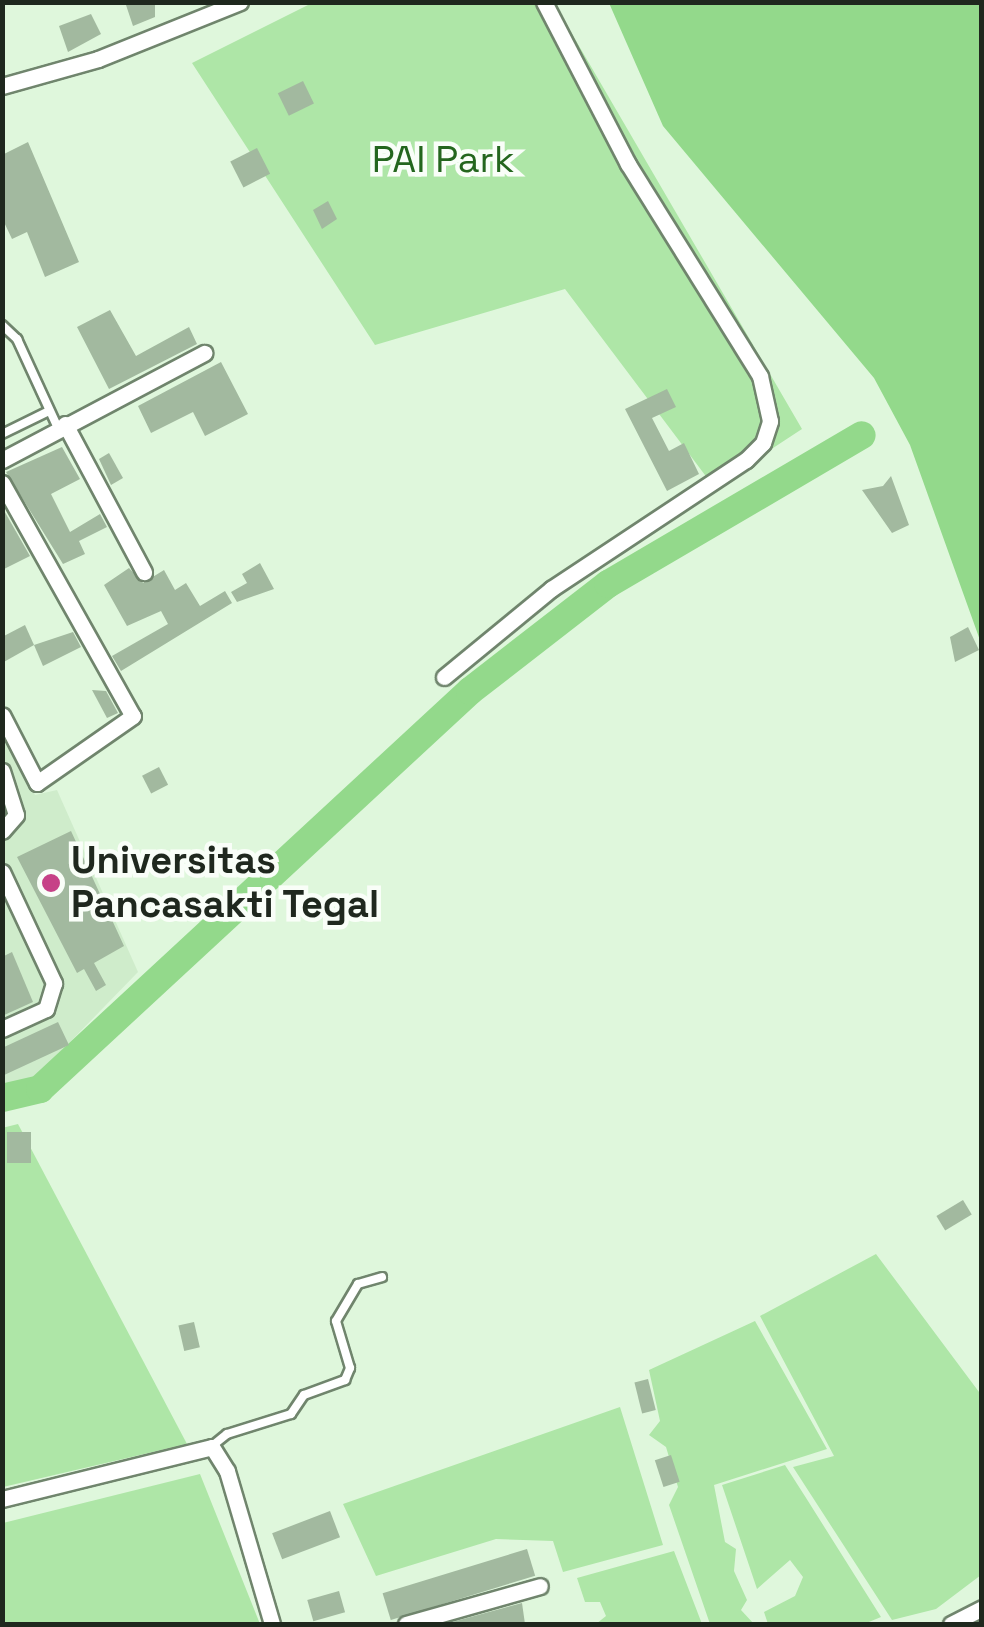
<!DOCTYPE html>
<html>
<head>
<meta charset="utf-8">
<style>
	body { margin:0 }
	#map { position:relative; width:984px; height:1627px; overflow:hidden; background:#dff7dc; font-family:"Space Grotesk",sans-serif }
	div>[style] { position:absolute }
	.built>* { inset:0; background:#cfeccb }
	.green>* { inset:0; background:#aee6a7 }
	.water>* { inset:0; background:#93d98b }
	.river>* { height:28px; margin:-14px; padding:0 14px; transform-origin:14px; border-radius:14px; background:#93d98b }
	.building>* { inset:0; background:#a2b99f; transform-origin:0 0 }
	.roads { filter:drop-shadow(2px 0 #70856d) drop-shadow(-2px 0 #70856d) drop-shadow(0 2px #70856d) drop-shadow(0 -2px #70856d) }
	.lane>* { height:8px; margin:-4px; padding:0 4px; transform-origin:4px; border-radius:4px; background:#fff }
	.street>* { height:15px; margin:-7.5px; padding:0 7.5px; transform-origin:7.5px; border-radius:7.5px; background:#fff }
	.dots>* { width:28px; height:28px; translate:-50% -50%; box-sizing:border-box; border:5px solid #f9fef8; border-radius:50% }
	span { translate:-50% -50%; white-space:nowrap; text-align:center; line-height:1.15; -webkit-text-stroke:9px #f9fef8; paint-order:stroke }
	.park-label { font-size:38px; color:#24661e }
	.poi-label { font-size:38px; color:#1f281e; font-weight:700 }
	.left { translate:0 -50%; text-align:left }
	.frame { position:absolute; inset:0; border:5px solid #1f281e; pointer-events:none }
</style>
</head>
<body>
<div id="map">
	<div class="built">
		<div style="clip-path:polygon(2px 726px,35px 795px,57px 790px,138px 972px,39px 1074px,3px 1088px)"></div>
	</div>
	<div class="green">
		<div style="clip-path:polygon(312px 3px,554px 3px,802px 429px,714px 487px,565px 289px,375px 345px,192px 63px)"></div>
		<div style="clip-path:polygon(18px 1124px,187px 1444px,3px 1487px,2px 1128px)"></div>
		<div style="clip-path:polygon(876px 1254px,982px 1396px,981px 1575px,936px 1609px,892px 1620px,793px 1467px,834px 1456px,760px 1316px)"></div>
		<div style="clip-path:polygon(755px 1321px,827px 1449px,714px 1485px,725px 1542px,736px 1549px,734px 1571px,747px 1600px,741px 1610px,754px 1624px,710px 1624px,669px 1505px,678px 1487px,666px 1447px,649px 1435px,660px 1421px,649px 1370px)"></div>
		<div style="clip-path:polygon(620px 1407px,663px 1545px,563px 1572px,553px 1541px,496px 1539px,376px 1576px,343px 1504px)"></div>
		<div style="clip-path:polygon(785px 1465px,808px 1501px,881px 1617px,864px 1624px,768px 1624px,764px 1612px,795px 1596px,803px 1577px,790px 1560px,757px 1589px,722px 1485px)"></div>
		<div style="clip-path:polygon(200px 1474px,260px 1624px,3px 1624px,3px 1523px)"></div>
		<div style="clip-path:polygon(674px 1551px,702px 1624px,596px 1624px,606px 1616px,600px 1602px,585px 1602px,577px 1578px)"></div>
	</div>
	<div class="water">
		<div style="clip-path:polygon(609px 3px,981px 3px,981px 643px,910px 445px,874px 378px,663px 126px)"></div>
	</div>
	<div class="river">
		<div style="left:2px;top:1098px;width:39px;rotate:-13deg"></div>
		<div style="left:40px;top:1089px;width:586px;rotate:-42.79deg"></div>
		<div style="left:470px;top:691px;width:175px;rotate:-37.8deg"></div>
		<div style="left:608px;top:584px;width:294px;rotate:-30.4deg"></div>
	</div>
	<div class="building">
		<div style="clip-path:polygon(155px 2px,155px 17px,133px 26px,126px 5px)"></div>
		<div style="clip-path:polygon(91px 14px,101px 34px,68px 52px,59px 26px)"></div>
		<div style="left:303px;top:81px;width:25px;height:28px;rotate:64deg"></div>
		<div style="clip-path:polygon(28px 142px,79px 262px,45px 277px,27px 232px,12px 239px,2px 218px,2px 155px)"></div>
		<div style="left:257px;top:148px;width:29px;height:30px;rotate:63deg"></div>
		<div style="clip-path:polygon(328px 201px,337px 219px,322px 229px,313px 210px)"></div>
		<div style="clip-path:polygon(110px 310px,136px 356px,189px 327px,197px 344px,109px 389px,77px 327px)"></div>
		<div style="clip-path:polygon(221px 362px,248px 414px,205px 436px,193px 412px,151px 433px,138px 406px)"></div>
		<div style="clip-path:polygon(667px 389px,676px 407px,652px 418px,669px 451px,684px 443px,699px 474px,667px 491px,625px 409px)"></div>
		<div style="clip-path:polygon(62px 447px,80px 479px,51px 494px,70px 532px,100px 514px,107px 527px,79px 541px,85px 554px,63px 564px,6px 472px)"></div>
		<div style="clip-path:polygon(109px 453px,123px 478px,111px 485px,99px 459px)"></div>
		<div style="clip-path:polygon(891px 476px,909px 525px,892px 533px,862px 490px,883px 486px)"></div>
		<div style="clip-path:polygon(2px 507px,30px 556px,2px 570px)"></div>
		<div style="clip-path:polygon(260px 563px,274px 589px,237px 602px,231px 592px,247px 583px,242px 574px)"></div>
		<div style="clip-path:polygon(129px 568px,143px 583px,164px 570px,175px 590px,186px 583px,200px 606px,225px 591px,232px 603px,121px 671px,112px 656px,168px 624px,161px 611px,127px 626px,104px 585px)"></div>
		<div style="clip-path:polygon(25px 625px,34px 645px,2px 663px,2px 637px)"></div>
		<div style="clip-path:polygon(968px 627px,979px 650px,955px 662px,950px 637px)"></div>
		<div style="clip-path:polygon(73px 632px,81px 647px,43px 666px,34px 645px)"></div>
		<div style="clip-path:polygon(92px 690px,106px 691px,118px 713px,107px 718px)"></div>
		<div style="left:159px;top:767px;width:20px;height:19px;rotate:63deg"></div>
		<div style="clip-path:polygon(71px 831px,124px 946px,94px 963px,106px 985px,96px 991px,84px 969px,77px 973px,17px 857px)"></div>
		<div style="clip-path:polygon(12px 952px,33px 1002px,2px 1016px,2px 957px)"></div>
		<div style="clip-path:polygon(58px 1022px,69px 1045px,2px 1076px,2px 1048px)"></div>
		<div style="left:7px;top:1132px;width:24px;height:31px"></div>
		<div style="left:963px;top:1200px;width:17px;height:31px;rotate:59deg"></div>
		<div style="left:194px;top:1322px;width:26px;height:16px;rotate:77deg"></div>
		<div style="left:648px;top:1379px;width:32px;height:14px;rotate:76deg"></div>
		<div style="left:671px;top:1455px;width:28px;height:17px;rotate:72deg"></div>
		<div style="left:330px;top:1511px;width:28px;height:62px;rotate:69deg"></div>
		<div style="left:527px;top:1549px;width:28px;height:151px;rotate:73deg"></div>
		<div style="left:339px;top:1591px;width:22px;height:33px;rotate:74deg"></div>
		<div style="clip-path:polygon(522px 1603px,525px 1624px,445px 1624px)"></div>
	</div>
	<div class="roads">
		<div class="lane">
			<div style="left:2px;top:325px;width:21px;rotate:43deg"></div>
			<div style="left:17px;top:339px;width:98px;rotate:65.3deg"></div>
			<div style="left:2px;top:434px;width:52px;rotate:-26.1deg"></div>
			<div style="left:212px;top:1446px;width:19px;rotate:-39deg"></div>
			<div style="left:227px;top:1434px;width:67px;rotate:-17.4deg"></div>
			<div style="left:291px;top:1414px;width:23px;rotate:-56deg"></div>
			<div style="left:304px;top:1395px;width:44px;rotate:-20.1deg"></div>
			<div style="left:345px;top:1380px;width:13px;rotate:-67deg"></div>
			<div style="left:350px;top:1368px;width:49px;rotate:-106.6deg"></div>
			<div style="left:336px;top:1321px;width:43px;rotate:-59.3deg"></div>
			<div style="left:358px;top:1284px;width:25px;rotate:-16deg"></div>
		</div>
		<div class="street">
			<div style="left:2px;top:86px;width:100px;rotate:-15.7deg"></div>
			<div style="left:98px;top:59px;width:153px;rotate:-21.9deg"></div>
			<div style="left:65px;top:424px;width:168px;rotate:61.9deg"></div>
			<div style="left:2px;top:460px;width:229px;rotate:-27.9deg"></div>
			<div style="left:2px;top:483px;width:267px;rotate:60.7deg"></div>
			<div style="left:133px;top:716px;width:117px;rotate:145.1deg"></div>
			<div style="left:37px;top:783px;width:76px;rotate:-117.2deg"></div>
			<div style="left:444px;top:677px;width:139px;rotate:-39.4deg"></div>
			<div style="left:551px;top:589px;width:234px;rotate:-33.5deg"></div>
			<div style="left:746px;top:460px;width:24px;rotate:-45deg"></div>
			<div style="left:763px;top:443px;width:23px;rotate:-72deg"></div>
			<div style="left:770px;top:421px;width:46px;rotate:-102.5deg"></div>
			<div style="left:760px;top:376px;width:250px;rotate:-121.9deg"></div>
			<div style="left:628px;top:164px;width:182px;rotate:-117.4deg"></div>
			<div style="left:2px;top:771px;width:46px;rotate:72.3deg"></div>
			<div style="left:16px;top:815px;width:21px;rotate:131deg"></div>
			<div style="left:2px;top:872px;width:123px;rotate:64.9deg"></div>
			<div style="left:54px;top:983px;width:27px;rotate:107deg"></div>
			<div style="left:46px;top:1009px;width:48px;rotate:155.6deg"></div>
			<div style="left:2px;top:1499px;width:216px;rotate:-13.9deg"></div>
			<div style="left:212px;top:1447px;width:28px;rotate:58deg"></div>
			<div style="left:227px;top:1471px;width:159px;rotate:73.6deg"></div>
			<div style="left:406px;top:1624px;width:139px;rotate:-15.8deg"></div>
			<div style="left:951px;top:1624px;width:35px;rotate:-27deg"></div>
		</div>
	</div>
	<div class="dots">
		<div style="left:51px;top:883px;background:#c64287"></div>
	</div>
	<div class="park-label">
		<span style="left:443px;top:160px">PAI Park</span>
	</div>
	<div class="poi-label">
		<span class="left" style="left:71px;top:883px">Universitas<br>Pancasakti Tegal</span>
	</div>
	<div class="frame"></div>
</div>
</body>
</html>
